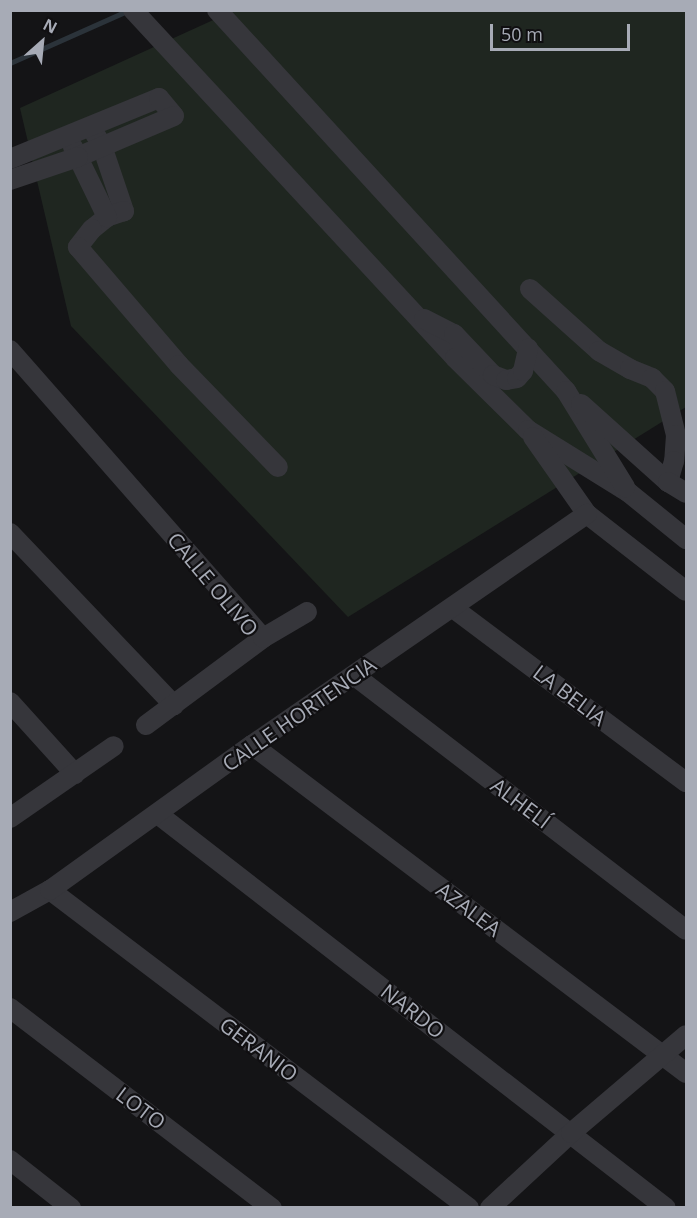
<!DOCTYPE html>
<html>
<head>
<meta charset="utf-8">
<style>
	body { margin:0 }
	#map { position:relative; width:697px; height:1218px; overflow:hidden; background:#141416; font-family:"Open Sans",sans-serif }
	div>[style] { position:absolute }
	.green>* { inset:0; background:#1f2620 }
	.stream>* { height:5px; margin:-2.5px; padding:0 2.5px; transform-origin:2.5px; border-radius:2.5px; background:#2b333a }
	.minor>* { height:20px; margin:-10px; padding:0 10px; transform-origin:10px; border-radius:10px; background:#36363b }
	span { translate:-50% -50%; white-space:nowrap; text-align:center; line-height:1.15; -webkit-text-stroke:4.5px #100f11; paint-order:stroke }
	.street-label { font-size:21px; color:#a7abb6 }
	.frame { position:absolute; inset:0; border:12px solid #a7abb6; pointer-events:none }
	.north { position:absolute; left:12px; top:12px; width:60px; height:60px; -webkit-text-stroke:4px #100f11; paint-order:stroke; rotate:27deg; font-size:16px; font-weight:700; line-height:24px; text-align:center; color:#a7abb6 }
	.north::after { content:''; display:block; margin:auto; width:21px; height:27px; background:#a7abb6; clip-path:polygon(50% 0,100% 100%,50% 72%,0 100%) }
	.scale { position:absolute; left:490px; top:24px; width:140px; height:27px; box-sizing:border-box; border:3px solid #a7abb6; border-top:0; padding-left:8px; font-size:18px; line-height:21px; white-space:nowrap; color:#a7abb6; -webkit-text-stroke:4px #100f11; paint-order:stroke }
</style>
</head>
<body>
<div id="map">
	<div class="green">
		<div style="clip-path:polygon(233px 11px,686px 11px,686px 407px,348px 617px,71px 326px,20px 108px)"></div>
	</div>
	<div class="stream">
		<div style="left:10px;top:63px;width:130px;rotate:-24deg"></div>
	</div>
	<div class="minor">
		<div style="left:133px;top:10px;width:474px;rotate:47.2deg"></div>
		<div style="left:455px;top:358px;width:103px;rotate:44.6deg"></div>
		<div style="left:528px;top:430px;width:118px;rotate:31.8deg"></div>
		<div style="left:628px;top:492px;width:75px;rotate:39deg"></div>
		<div style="left:217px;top:10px;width:517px;rotate:47.51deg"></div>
		<div style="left:566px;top:391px;width:113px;rotate:58.4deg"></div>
		<div style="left:91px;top:127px;width:22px;rotate:60deg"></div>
		<div style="left:102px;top:146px;width:69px;rotate:71.3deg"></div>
		<div style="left:124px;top:211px;width:18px;rotate:161deg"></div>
		<div style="left:107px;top:217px;width:19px;rotate:141deg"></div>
		<div style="left:92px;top:229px;width:23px;rotate:128deg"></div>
		<div style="left:78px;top:247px;width:155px;rotate:49.4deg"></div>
		<div style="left:179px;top:365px;width:142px;rotate:45.9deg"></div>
		<div style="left:73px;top:147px;width:78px;rotate:64.1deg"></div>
		<div style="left:10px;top:159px;width:161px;rotate:-22.3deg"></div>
		<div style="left:159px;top:98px;width:23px;rotate:50deg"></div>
		<div style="left:174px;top:116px;width:104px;rotate:156.9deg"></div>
		<div style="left:78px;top:157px;width:72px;rotate:161.3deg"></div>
		<div style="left:530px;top:289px;width:93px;rotate:41.9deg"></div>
		<div style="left:599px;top:351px;width:36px;rotate:30deg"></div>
		<div style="left:630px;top:369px;width:24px;rotate:22deg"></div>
		<div style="left:652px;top:378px;width:18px;rotate:45deg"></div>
		<div style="left:665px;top:391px;width:45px;rotate:76deg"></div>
		<div style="left:676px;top:435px;width:26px;rotate:94deg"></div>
		<div style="left:674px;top:461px;width:22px;rotate:106deg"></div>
		<div style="left:424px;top:319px;width:34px;rotate:27deg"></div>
		<div style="left:454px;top:334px;width:57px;rotate:46.4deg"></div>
		<div style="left:493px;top:375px;width:14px;rotate:21deg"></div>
		<div style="left:506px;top:380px;width:11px;rotate:-10deg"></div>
		<div style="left:517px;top:378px;width:9px;rotate:-49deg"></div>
		<div style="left:523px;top:371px;width:23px;rotate:-77deg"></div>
		<div style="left:10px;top:350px;width:383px;rotate:48.7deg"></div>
		<div style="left:581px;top:404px;width:117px;rotate:41.9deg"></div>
		<div style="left:668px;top:482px;width:21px;rotate:31deg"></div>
		<div style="left:533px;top:437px;width:94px;rotate:55deg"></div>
		<div style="left:587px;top:514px;width:125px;rotate:37.9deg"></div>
		<div style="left:10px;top:533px;width:238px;rotate:46.4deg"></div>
		<div style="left:453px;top:608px;width:291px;rotate:36.8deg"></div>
		<div style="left:355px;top:676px;width:417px;rotate:37.5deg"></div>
		<div style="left:10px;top:702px;width:97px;rotate:47.9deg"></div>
		<div style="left:146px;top:725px;width:146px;rotate:-36.6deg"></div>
		<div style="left:263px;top:638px;width:51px;rotate:-30.6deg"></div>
		<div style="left:252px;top:745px;width:544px;rotate:37.08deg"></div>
		<div style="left:159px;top:815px;width:641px;rotate:37.78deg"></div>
		<div style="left:10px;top:818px;width:126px;rotate:-34.7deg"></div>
		<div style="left:50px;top:890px;width:526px;rotate:37.2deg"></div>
		<div style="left:10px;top:912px;width:46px;rotate:-28.8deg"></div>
		<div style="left:50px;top:890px;width:249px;rotate:-35.7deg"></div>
		<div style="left:252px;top:745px;width:407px;rotate:-34.6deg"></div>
		<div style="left:10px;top:1008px;width:330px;rotate:37.4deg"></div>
		<div style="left:10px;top:1160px;width:78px;rotate:38.2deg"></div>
		<div style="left:490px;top:1208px;width:110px;rotate:-42.8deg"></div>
		<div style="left:571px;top:1133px;width:151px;rotate:-40.4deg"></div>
	</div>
	<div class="street-label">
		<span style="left:213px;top:584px;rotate:50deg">CALLE OLIVO</span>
		<span style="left:570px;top:695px;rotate:37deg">LA BELIA</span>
		<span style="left:299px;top:714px;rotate:-35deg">CALLE HORTENCIA</span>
		<span style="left:521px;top:803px;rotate:37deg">ALHELÍ</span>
		<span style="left:469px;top:909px;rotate:37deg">AZALEA</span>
		<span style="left:413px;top:1011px;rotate:38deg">NARDO</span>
		<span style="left:259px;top:1049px;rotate:37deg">GERANIO</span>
		<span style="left:141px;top:1108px;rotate:37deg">LOTO</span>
	</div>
	<div class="frame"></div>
	<div class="north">N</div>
	<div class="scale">50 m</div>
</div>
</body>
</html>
